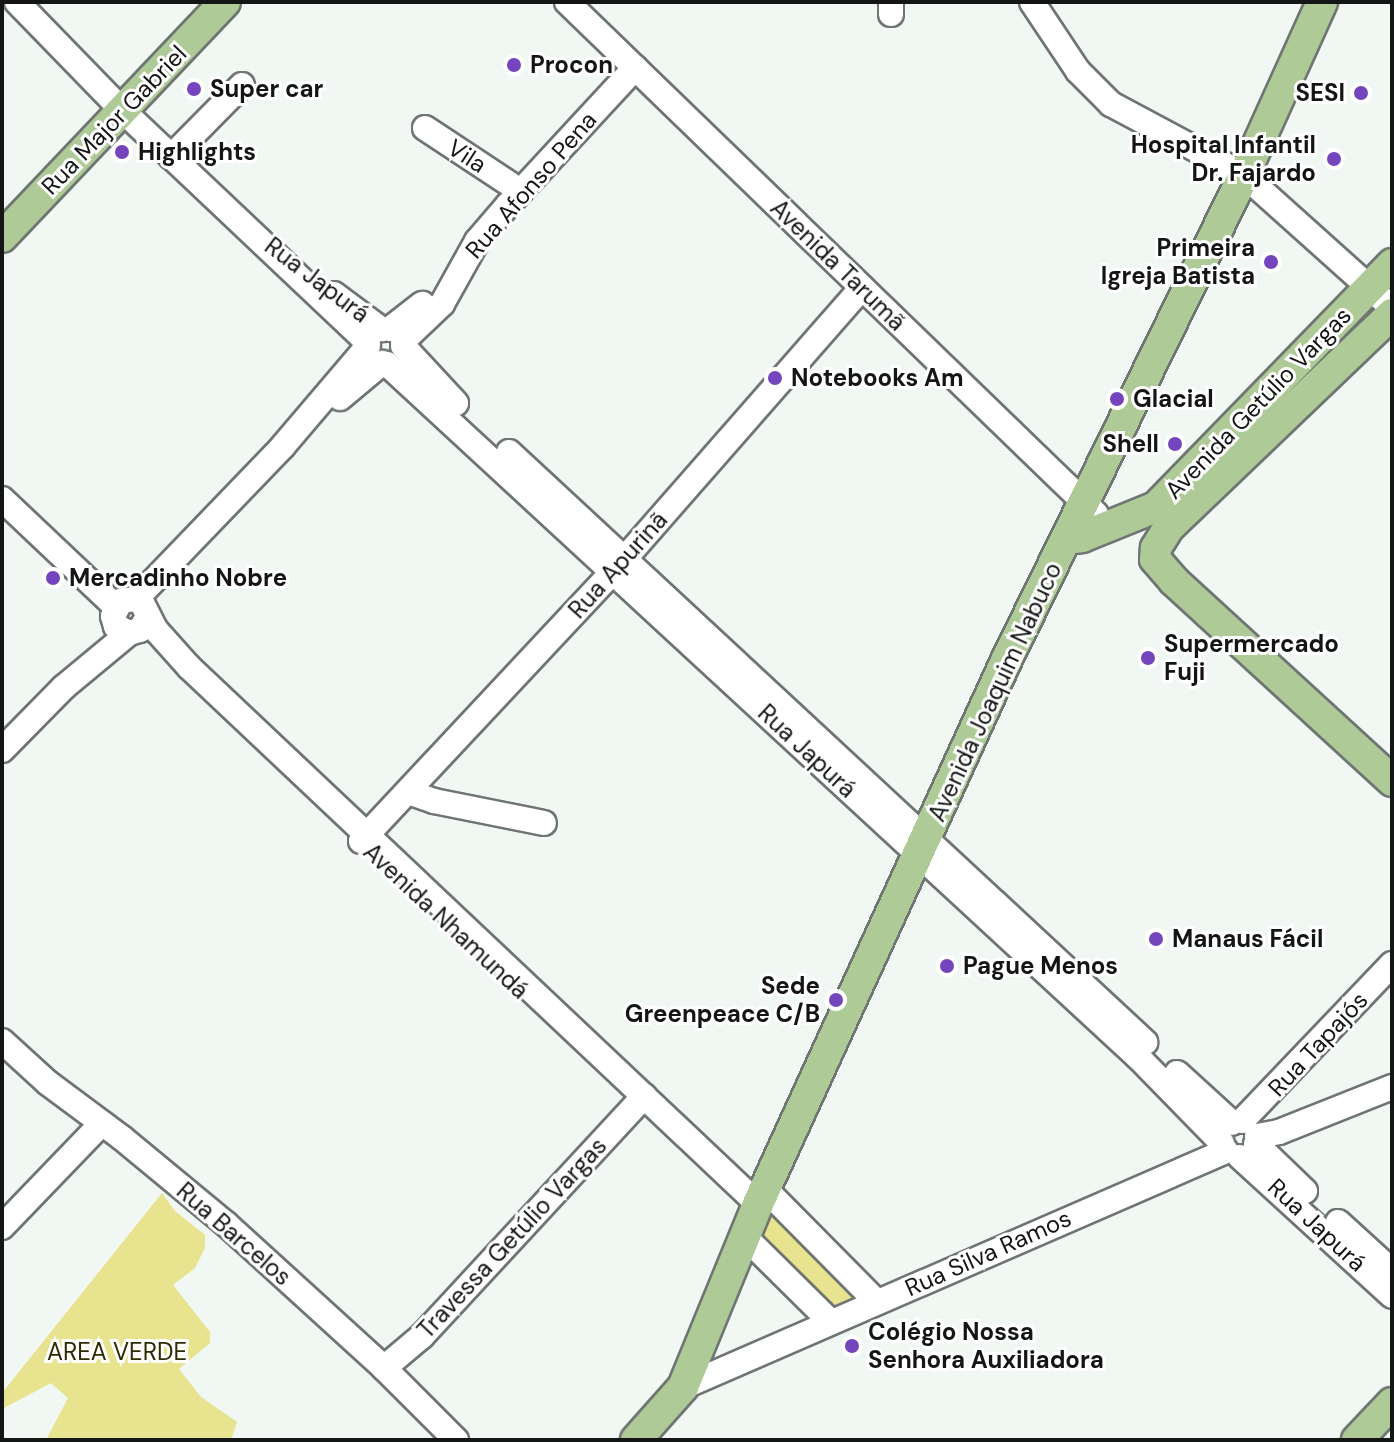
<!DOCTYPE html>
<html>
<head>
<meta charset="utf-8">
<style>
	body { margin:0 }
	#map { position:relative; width:1394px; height:1442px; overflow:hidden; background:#f1f7f3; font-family:"DM Sans",sans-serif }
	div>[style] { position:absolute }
	.green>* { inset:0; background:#e7e38e }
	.roads { filter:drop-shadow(2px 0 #6f7572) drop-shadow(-2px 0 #6f7572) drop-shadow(0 2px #6f7572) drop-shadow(0 -2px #6f7572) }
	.minor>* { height:24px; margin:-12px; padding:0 12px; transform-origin:12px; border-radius:12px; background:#fff }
	.major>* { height:30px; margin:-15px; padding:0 15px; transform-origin:15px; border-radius:15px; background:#adca97 }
	.dots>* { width:22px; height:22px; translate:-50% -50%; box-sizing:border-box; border:4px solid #fff; border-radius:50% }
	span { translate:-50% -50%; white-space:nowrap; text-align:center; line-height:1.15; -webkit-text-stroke:6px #fff; paint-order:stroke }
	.poi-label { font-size:24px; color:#141615; font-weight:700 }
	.left { translate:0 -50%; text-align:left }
	.right { translate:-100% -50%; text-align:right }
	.street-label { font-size:24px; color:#141615 }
	.park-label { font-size:24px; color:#2d2a02 }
	.frame { position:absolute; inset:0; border:4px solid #141615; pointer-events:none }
</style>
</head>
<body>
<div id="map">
	<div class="green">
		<div style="clip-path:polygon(162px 1193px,175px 1211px,205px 1235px,205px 1248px,195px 1268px,173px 1285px,210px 1332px,210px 1343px,179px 1369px,201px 1397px,237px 1422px,231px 1440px,46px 1440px,68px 1398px,51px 1383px,2px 1409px,2px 1393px)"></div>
		<div style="clip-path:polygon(766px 1198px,869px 1295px,830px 1312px,750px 1236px)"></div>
	</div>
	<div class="roads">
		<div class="minor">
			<div style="left:17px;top:2px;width:152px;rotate:45.8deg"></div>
			<div style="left:123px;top:111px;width:337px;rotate:43.4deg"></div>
			<div style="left:567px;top:2px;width:736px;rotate:44.06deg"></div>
			<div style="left:1032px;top:2px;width:83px;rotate:56.3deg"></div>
			<div style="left:1078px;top:71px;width:47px;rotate:45deg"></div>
			<div style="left:1111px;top:104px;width:151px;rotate:28.1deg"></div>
			<div style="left:1244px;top:175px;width:199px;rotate:41.9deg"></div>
			<div style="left:891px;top:14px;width:12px;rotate:-90deg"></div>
			<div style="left:425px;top:128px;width:102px;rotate:33.4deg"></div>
			<div style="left:171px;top:157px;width:101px;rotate:-45.4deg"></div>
			<div style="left:334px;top:294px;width:59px;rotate:36.7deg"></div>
			<div style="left:390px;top:329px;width:41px;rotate:-38deg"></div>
			<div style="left:403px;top:341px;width:54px;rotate:-43.5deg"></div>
			<div style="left:442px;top:304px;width:72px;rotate:-60.9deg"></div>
			<div style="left:477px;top:241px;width:48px;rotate:-49.3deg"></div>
			<div style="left:508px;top:205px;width:187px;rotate:-47.2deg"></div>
			<div style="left:403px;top:346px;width:78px;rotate:47.1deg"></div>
			<div style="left:387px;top:364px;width:1022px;rotate:42.7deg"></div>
			<div style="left:1138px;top:1057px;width:120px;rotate:45.7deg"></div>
			<div style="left:340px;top:398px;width:55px;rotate:-39.8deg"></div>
			<div style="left:509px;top:452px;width:868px;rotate:42.85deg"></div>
			<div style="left:2px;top:499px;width:156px;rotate:43.4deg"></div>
			<div style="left:136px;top:599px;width:212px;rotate:-46.1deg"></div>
			<div style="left:283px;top:446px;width:131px;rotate:-49.6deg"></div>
			<div style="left:148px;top:617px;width:15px;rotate:122deg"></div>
			<div style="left:140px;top:630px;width:11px;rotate:165deg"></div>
			<div style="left:129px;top:633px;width:15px;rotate:-152deg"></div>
			<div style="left:116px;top:626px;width:10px;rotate:-107deg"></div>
			<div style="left:113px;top:616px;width:17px;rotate:-62deg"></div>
			<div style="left:121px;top:601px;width:15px;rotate:-8deg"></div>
			<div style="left:136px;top:599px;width:7px;rotate:34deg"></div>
			<div style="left:142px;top:603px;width:29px;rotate:63deg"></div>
			<div style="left:155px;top:629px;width:51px;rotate:48.2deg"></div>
			<div style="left:189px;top:667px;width:782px;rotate:43.34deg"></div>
			<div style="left:2px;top:750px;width:88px;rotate:-45.5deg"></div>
			<div style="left:64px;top:687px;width:85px;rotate:-39.7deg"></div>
			<div style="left:408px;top:792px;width:28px;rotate:19deg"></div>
			<div style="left:434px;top:801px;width:112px;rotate:11.3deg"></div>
			<div style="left:361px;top:841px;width:369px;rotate:-46.9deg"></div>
			<div style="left:613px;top:572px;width:378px;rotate:-48.8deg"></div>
			<div style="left:2px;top:1041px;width:62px;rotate:42.4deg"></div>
			<div style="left:48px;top:1083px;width:92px;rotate:36.6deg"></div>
			<div style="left:122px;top:1138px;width:135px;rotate:39.6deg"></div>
			<div style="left:226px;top:1224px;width:214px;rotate:42.3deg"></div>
			<div style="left:384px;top:1368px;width:102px;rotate:45deg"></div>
			<div style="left:1177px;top:1073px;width:74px;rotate:42.3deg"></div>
			<div style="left:1242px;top:1121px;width:217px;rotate:-46.3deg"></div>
			<div style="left:1257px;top:1136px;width:22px;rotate:-10deg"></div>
			<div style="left:1279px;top:1132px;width:122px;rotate:-21.7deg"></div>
			<div style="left:1256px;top:1144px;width:68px;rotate:43.8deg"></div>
			<div style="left:1240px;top:1157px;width:206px;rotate:42.4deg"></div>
			<div style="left:765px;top:1189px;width:159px;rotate:45.3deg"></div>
			<div style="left:1338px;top:1222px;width:73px;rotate:42.2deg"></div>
			<div style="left:2px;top:1227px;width:144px;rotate:-46.1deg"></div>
			<div style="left:744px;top:1236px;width:122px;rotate:44.7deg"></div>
			<div style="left:384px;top:1368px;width:50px;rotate:-40.1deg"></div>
			<div style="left:422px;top:1336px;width:327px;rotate:-47.2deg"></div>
			<div style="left:683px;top:1387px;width:592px;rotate:-23.49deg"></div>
		</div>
		<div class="major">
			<div style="left:2px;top:237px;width:324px;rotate:-46.5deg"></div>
			<div style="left:1392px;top:314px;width:308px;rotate:136.3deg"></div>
			<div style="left:1169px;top:527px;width:25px;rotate:122deg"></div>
			<div style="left:1156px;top:548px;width:11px;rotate:95deg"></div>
			<div style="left:1155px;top:559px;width:29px;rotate:49deg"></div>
			<div style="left:1174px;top:581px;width:296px;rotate:42.5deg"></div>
			<div style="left:1068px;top:539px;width:14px;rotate:-8deg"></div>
			<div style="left:1082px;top:537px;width:80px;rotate:-22.1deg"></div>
			<div style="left:1156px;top:507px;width:339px;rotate:-45.8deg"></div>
			<div style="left:636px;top:1440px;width:71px;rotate:-48.4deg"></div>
			<div style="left:683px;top:1387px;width:198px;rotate:-67.7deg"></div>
			<div style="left:758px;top:1204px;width:599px;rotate:-65.45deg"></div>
			<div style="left:1007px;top:659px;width:539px;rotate:-63.91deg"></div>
			<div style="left:1244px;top:175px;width:190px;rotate:-65.7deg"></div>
			<div style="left:1357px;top:1440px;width:51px;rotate:-46.6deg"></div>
		</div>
	</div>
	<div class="dots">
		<div style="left:514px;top:65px;background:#7445bd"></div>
		<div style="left:194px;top:89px;background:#7445bd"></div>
		<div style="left:1361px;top:93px;background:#7445bd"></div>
		<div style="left:122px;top:152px;background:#7445bd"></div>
		<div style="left:1334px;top:159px;background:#7445bd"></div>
		<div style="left:1271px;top:262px;background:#7445bd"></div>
		<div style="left:775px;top:378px;background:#7445bd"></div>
		<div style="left:1117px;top:399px;background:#7445bd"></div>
		<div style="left:1175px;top:444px;background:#7445bd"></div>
		<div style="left:53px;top:578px;background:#7445bd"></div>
		<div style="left:1148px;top:658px;background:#7445bd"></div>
		<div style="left:1156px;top:939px;background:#7445bd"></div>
		<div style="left:947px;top:966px;background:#7445bd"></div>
		<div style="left:836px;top:1000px;background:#7445bd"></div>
		<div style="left:852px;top:1346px;background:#7445bd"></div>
	</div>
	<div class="poi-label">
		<span class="left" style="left:530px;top:65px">Procon</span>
		<span class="left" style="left:210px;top:89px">Super car</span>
		<span class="right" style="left:1345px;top:93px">SESI</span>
		<span class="right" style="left:1316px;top:159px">Hospital Infantil<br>Dr. Fajardo</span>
		<span class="left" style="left:138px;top:152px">Highlights</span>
		<span class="right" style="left:1255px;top:262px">Primeira<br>Igreja Batista</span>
		<span class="left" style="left:791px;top:378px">Notebooks Am</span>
		<span class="left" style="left:1133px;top:399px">Glacial</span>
		<span class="right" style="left:1159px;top:444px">Shell</span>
		<span class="left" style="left:69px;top:578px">Mercadinho Nobre</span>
		<span class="left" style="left:1164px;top:658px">Supermercado<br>Fuji</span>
		<span class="left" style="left:1172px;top:939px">Manaus Fácil</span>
		<span class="left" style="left:963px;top:966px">Pague Menos</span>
		<span class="right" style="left:820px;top:1000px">Sede<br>Greenpeace C/B</span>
		<span class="left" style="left:868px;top:1346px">Colégio Nossa<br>Senhora Auxiliadora</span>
	</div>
	<div class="street-label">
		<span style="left:114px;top:120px;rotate:-46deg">Rua Major Gabriel</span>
		<span style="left:467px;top:156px;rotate:33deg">Vila</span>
		<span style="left:531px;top:185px;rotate:-49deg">Rua Afonso Pena</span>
		<span style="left:838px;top:265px;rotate:44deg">Avenida Tarumã</span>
		<span style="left:317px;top:280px;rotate:37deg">Rua Japurá</span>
		<span style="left:1258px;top:403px;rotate:-46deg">Avenida Getúlio Vargas</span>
		<span style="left:618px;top:565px;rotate:-48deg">Rua Apurinã</span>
		<span style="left:995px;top:692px;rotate:-65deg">Avenida Joaquim Nabuco</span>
		<span style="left:807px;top:751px;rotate:43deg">Rua Japurá</span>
		<span style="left:446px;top:921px;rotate:43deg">Avenida Nhamundá</span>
		<span style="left:1318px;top:1044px;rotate:-47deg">Rua Tapajós</span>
		<span style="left:1317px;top:1225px;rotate:43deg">Rua Japurá</span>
		<span style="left:234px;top:1234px;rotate:41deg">Rua Barcelos</span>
		<span style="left:512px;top:1238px;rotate:-47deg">Travessa Getúlio Vargas</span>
		<span style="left:988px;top:1253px;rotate:-24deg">Rua Silva Ramos</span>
	</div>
	<div class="park-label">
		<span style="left:117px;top:1352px">AREA VERDE</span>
	</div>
	<div class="frame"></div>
</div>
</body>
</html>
